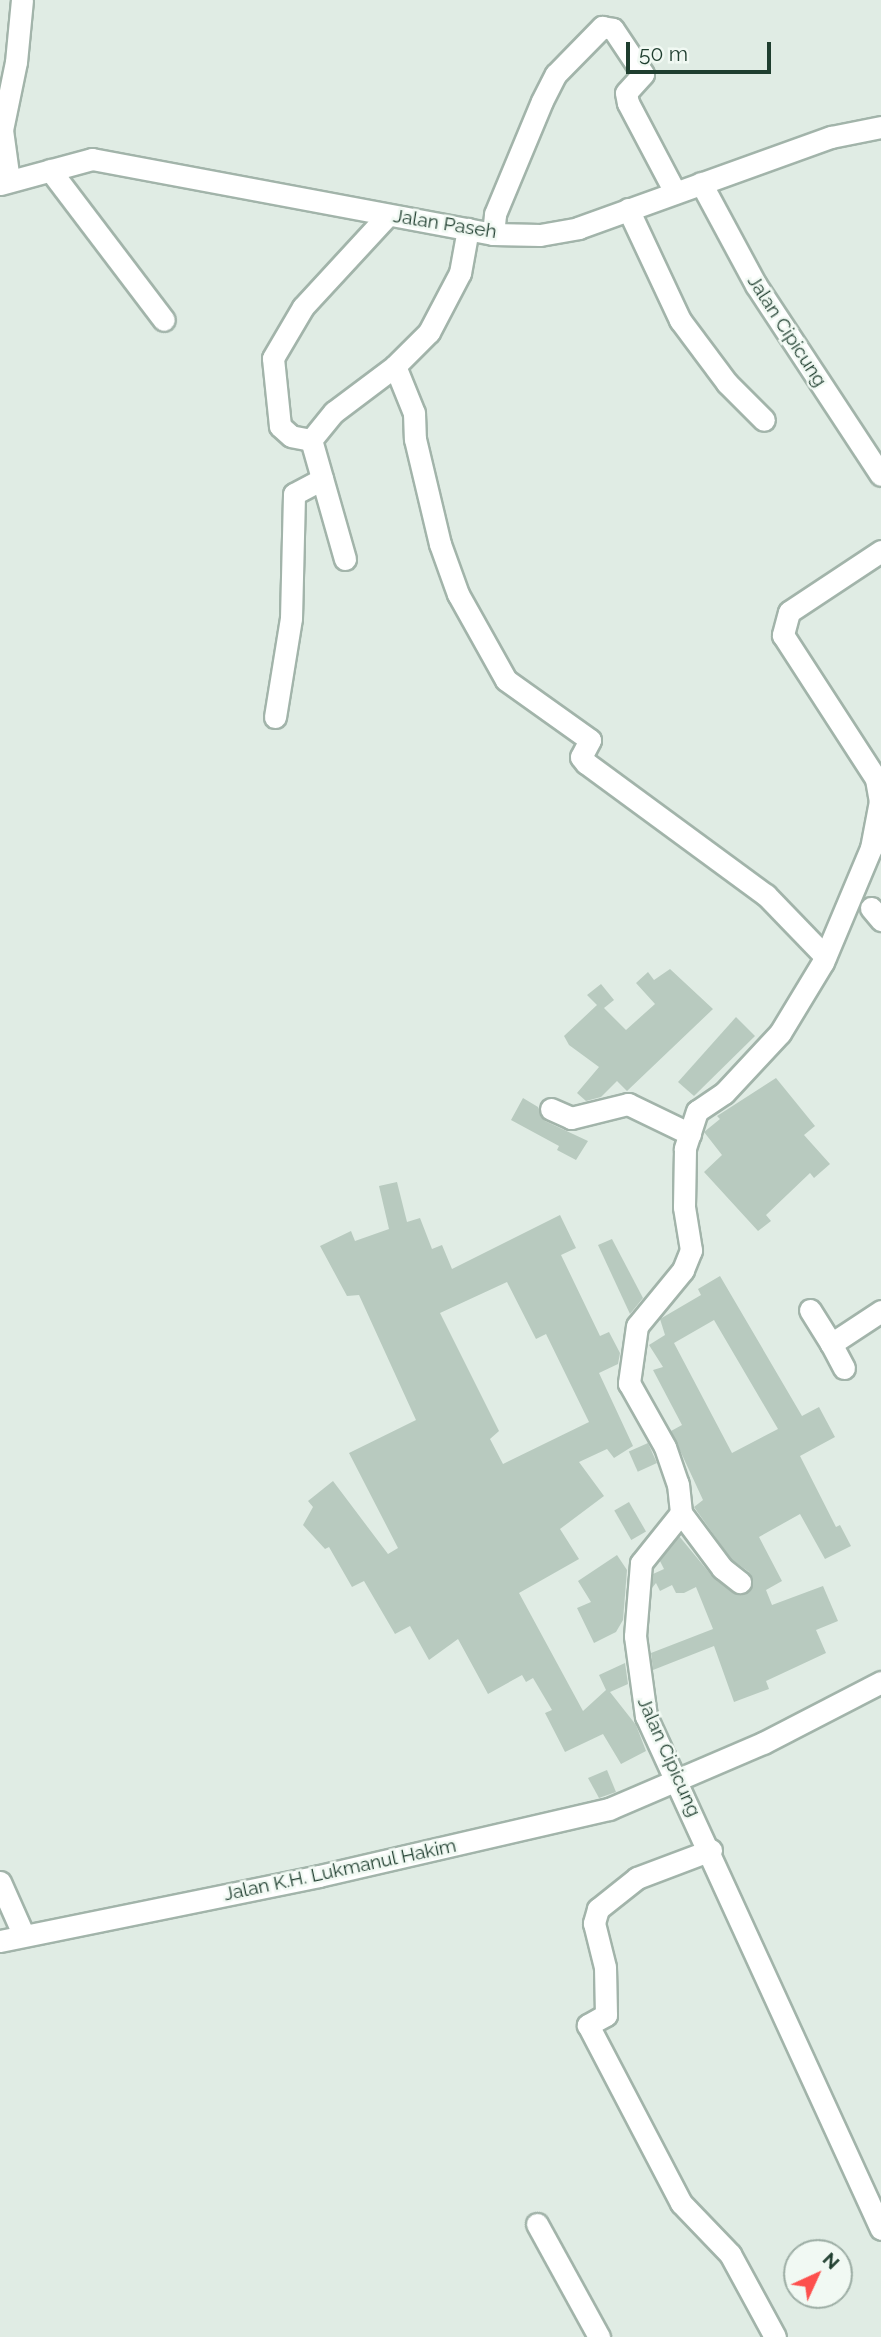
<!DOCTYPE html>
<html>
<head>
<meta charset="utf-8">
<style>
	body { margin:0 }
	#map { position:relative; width:881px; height:2337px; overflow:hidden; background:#e0ece4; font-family:Raleway,sans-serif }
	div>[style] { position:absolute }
	.building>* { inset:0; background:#b8cabf; transform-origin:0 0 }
	.roads { filter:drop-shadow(2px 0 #a2b4aa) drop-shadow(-2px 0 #a2b4aa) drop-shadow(0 2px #a2b4aa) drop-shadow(0 -2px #a2b4aa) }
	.minor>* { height:21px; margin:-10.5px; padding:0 10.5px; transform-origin:10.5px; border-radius:10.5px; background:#fff }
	span { translate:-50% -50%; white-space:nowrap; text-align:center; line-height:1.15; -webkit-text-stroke:5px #f1f9f3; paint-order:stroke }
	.street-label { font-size:19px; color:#1f3e2f }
	.north { position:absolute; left:783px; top:2239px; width:70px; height:70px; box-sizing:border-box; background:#f1f9f3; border:2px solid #9daea5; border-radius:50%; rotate:45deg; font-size:19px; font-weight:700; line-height:28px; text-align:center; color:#1f3e2f }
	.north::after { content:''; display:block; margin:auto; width:24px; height:32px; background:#fd504d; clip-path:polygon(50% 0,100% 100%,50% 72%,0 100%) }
	.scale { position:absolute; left:626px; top:42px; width:145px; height:32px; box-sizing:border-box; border:4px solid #1f3e2f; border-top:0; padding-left:9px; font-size:21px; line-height:24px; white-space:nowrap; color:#1f3e2f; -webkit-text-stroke:5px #f1f9f3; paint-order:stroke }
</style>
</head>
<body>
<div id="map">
	<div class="building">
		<div style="clip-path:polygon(670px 969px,713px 1009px,627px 1091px,617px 1081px,601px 1097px,586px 1101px,577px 1093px,599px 1067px,569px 1045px,564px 1036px,597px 1005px,587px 995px,601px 984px,614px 1000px,604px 1008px,626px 1030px,655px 1004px,636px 983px,648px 972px,654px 980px)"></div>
		<div style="clip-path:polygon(736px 1017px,755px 1036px,694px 1096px,678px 1082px)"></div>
		<div style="clip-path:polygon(776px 1078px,815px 1126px,804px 1135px,830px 1164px,814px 1178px,810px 1173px,766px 1215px,771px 1221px,758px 1231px,704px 1172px,722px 1155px,704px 1132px,720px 1119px,717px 1116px)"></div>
		<div style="clip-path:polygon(523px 1098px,538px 1107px,545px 1121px,588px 1141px,576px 1160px,557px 1150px,559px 1146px,511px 1120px)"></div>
		<div style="clip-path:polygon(evenodd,397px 1182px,407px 1222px,420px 1218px,432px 1249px,442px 1245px,452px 1269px,560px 1215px,576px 1248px,561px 1255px,600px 1336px,609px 1332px,620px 1353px,618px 1364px,599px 1373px,633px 1446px,614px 1458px,607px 1449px,579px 1462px,604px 1496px,560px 1529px,579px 1559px,519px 1593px,583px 1711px,606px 1690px,599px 1675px,625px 1663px,628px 1684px,610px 1692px,636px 1725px,646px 1751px,621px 1764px,603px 1734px,565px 1752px,545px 1713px,552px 1710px,533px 1678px,526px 1682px,522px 1675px,488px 1694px,458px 1639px,429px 1660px,410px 1626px,395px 1634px,364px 1581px,352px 1587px,329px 1547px,325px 1549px,303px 1525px,313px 1507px,308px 1501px,333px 1481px,388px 1554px,398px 1548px,349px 1453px,416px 1420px,359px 1295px,347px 1296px,320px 1246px,351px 1231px,355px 1241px,389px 1229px,379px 1186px,397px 1182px,507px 1282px,536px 1339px,546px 1334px,589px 1422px,503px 1464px,490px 1439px,499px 1431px,440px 1313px,507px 1282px)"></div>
		<div style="clip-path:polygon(612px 1239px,643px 1298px,630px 1314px,598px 1245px)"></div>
		<div style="clip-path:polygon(evenodd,720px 1276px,802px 1416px,819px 1407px,835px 1437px,800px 1456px,836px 1527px,840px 1525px,851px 1546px,825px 1559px,800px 1514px,759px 1537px,782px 1581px,766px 1590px,772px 1605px,823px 1586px,838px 1621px,816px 1630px,826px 1653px,766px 1681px,769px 1689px,734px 1702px,714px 1646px,653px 1670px,651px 1653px,713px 1629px,696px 1587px,684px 1593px,676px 1593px,672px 1585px,660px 1591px,656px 1583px,652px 1588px,653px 1574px,664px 1569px,660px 1561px,679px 1536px,712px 1576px,732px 1592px,744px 1594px,753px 1584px,749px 1572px,731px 1559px,694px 1507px,703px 1500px,671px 1431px,682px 1425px,653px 1370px,663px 1367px,649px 1345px,665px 1335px,660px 1319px,701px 1295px,698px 1289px,720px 1276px,714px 1320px,778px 1429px,732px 1453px,674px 1343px,714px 1320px)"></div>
		<div style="left:648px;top:1443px;width:22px;height:21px;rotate:66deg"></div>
		<div style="left:629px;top:1502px;width:34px;height:17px;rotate:60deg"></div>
		<div style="clip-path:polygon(617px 1555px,627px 1570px,623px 1620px,616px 1632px,594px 1643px,577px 1608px,591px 1602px,578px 1581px)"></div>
		<div style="clip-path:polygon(607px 1770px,616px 1792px,599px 1798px,588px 1778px)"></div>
	</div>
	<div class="roads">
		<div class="minor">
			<div style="left:50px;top:170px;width:188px;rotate:52.8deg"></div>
			<div style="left:9px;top:181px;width:51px;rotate:-97.8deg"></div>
			<div style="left:2px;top:130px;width:69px;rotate:-78.4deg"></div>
			<div style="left:16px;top:62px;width:62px;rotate:-84.5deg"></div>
			<div style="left:701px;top:183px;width:116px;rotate:61.7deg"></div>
			<div style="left:756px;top:285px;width:227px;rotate:56.7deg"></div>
			<div style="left:0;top:184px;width:95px;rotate:-15.2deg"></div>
			<div style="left:92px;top:159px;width:408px;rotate:10.6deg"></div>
			<div style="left:493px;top:234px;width:47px;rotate:1.2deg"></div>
			<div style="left:540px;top:235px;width:39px;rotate:-10deg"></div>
			<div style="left:578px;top:228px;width:269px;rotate:-19.8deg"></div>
			<div style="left:831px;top:137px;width:51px;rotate:-11.3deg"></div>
			<div style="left:628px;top:209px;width:123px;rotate:64.9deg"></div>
			<div style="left:680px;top:320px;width:79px;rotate:53.3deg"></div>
			<div style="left:727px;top:383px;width:52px;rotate:45deg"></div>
			<div style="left:493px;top:234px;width:20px;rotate:-84deg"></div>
			<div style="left:495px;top:214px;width:122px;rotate:-67.4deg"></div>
			<div style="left:542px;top:101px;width:30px;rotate:-63deg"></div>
			<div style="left:556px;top:74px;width:66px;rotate:-45.6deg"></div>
			<div style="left:602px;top:27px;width:11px;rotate:10deg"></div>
			<div style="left:613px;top:29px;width:54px;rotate:56.3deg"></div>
			<div style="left:643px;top:74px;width:25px;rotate:132deg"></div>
			<div style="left:626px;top:93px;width:10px;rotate:79deg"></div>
			<div style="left:628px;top:103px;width:101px;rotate:62.2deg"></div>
			<div style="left:395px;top:366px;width:51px;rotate:68deg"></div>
			<div style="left:414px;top:413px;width:26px;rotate:88deg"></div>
			<div style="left:415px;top:439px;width:108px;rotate:76.6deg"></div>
			<div style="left:440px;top:544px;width:53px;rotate:70.2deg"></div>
			<div style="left:458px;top:594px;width:98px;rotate:60.8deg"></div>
			<div style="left:506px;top:680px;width:103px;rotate:35.5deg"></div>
			<div style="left:590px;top:740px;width:19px;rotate:118deg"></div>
			<div style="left:581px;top:757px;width:8px;rotate:50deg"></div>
			<div style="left:586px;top:763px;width:223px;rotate:36.3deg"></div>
			<div style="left:766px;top:895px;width:85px;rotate:46deg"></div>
			<div style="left:311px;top:440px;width:20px;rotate:-169deg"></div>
			<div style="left:291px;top:436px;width:15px;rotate:-138deg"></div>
			<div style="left:280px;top:426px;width:68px;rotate:-95.9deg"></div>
			<div style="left:273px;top:358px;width:59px;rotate:-59.5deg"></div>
			<div style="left:303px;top:307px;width:125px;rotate:-47.3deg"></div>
			<div style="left:881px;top:551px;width:110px;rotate:146.5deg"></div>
			<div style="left:789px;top:612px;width:24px;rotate:105deg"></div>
			<div style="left:783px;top:635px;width:171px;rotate:57.1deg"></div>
			<div style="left:876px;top:779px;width:22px;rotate:80deg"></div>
			<div style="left:880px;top:801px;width:48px;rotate:100.8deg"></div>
			<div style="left:871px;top:848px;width:124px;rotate:112.8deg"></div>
			<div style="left:823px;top:962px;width:83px;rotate:121.2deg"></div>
			<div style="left:780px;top:1033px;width:82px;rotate:133deg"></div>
			<div style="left:724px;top:1093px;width:32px;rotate:146deg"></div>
			<div style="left:697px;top:1111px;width:40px;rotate:108deg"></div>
			<div style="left:685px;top:1149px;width:58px;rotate:91deg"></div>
			<div style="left:684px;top:1207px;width:44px;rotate:80.8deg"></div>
			<div style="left:691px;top:1250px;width:22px;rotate:112deg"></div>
			<div style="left:683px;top:1270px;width:72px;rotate:129.4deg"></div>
			<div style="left:637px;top:1326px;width:58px;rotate:98deg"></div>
			<div style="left:629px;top:1383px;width:73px;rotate:60.6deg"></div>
			<div style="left:665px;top:1447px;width:39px;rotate:71deg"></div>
			<div style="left:678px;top:1484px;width:29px;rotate:84deg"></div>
			<div style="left:681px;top:1513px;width:64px;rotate:128.7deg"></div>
			<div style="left:641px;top:1563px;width:73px;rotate:94.7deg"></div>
			<div style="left:635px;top:1636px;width:81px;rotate:82.2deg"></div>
			<div style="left:646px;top:1716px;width:564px;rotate:65.39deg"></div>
			<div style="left:345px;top:559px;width:124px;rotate:-105.9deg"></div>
			<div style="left:311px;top:440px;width:36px;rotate:-51deg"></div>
			<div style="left:334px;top:412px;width:76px;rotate:-37deg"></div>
			<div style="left:395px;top:366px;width:48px;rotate:-45deg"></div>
			<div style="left:429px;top:332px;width:67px;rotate:-62.3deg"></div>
			<div style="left:460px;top:273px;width:45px;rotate:-79.7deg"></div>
			<div style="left:275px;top:717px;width:100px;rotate:-80.8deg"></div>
			<div style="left:291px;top:618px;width:124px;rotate:-88.6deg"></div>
			<div style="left:294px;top:494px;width:32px;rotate:-28deg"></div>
			<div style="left:871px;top:908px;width:16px;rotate:50deg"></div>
			<div style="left:551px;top:1109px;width:22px;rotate:24deg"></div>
			<div style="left:571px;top:1118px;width:59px;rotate:-13.8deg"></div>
			<div style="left:628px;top:1104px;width:69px;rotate:25.8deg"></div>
			<div style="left:810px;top:1310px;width:40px;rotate:58deg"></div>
			<div style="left:844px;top:1368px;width:27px;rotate:-118deg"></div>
			<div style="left:831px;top:1344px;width:60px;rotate:-33.4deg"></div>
			<div style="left:681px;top:1513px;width:69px;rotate:53.3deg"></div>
			<div style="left:722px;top:1568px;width:23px;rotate:38deg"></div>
			<div style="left:711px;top:1850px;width:79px;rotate:159.3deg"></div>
			<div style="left:637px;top:1878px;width:50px;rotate:141.5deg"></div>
			<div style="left:598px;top:1909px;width:15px;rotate:106deg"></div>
			<div style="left:594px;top:1923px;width:45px;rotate:76deg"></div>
			<div style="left:605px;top:1967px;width:48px;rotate:88.8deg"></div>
			<div style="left:606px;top:2015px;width:21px;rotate:151deg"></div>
			<div style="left:588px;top:2025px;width:201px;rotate:62.4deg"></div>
			<div style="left:681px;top:2203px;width:71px;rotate:46.1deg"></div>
			<div style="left:730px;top:2254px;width:94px;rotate:61.5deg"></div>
			<div style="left:0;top:1882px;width:57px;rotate:66.1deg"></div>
			<div style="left:0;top:1941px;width:326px;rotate:-11.5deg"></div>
			<div style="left:319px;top:1876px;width:298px;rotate:-13deg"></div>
			<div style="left:609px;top:1809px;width:168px;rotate:-23.2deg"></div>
			<div style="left:763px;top:1743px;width:133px;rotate:-27.3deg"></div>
			<div style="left:537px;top:2224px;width:129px;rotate:61.2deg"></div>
		</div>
	</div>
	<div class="street-label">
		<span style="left:445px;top:224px;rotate:9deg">Jalan Paseh</span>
		<span style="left:787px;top:331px;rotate:57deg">Jalan Cipicung</span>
		<span style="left:669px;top:1757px;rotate:66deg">Jalan Cipicung</span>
		<span style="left:340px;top:1870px;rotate:-12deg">Jalan K.H. Lukmanul Hakim</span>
	</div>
	<div class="north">N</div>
	<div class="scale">50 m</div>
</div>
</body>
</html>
